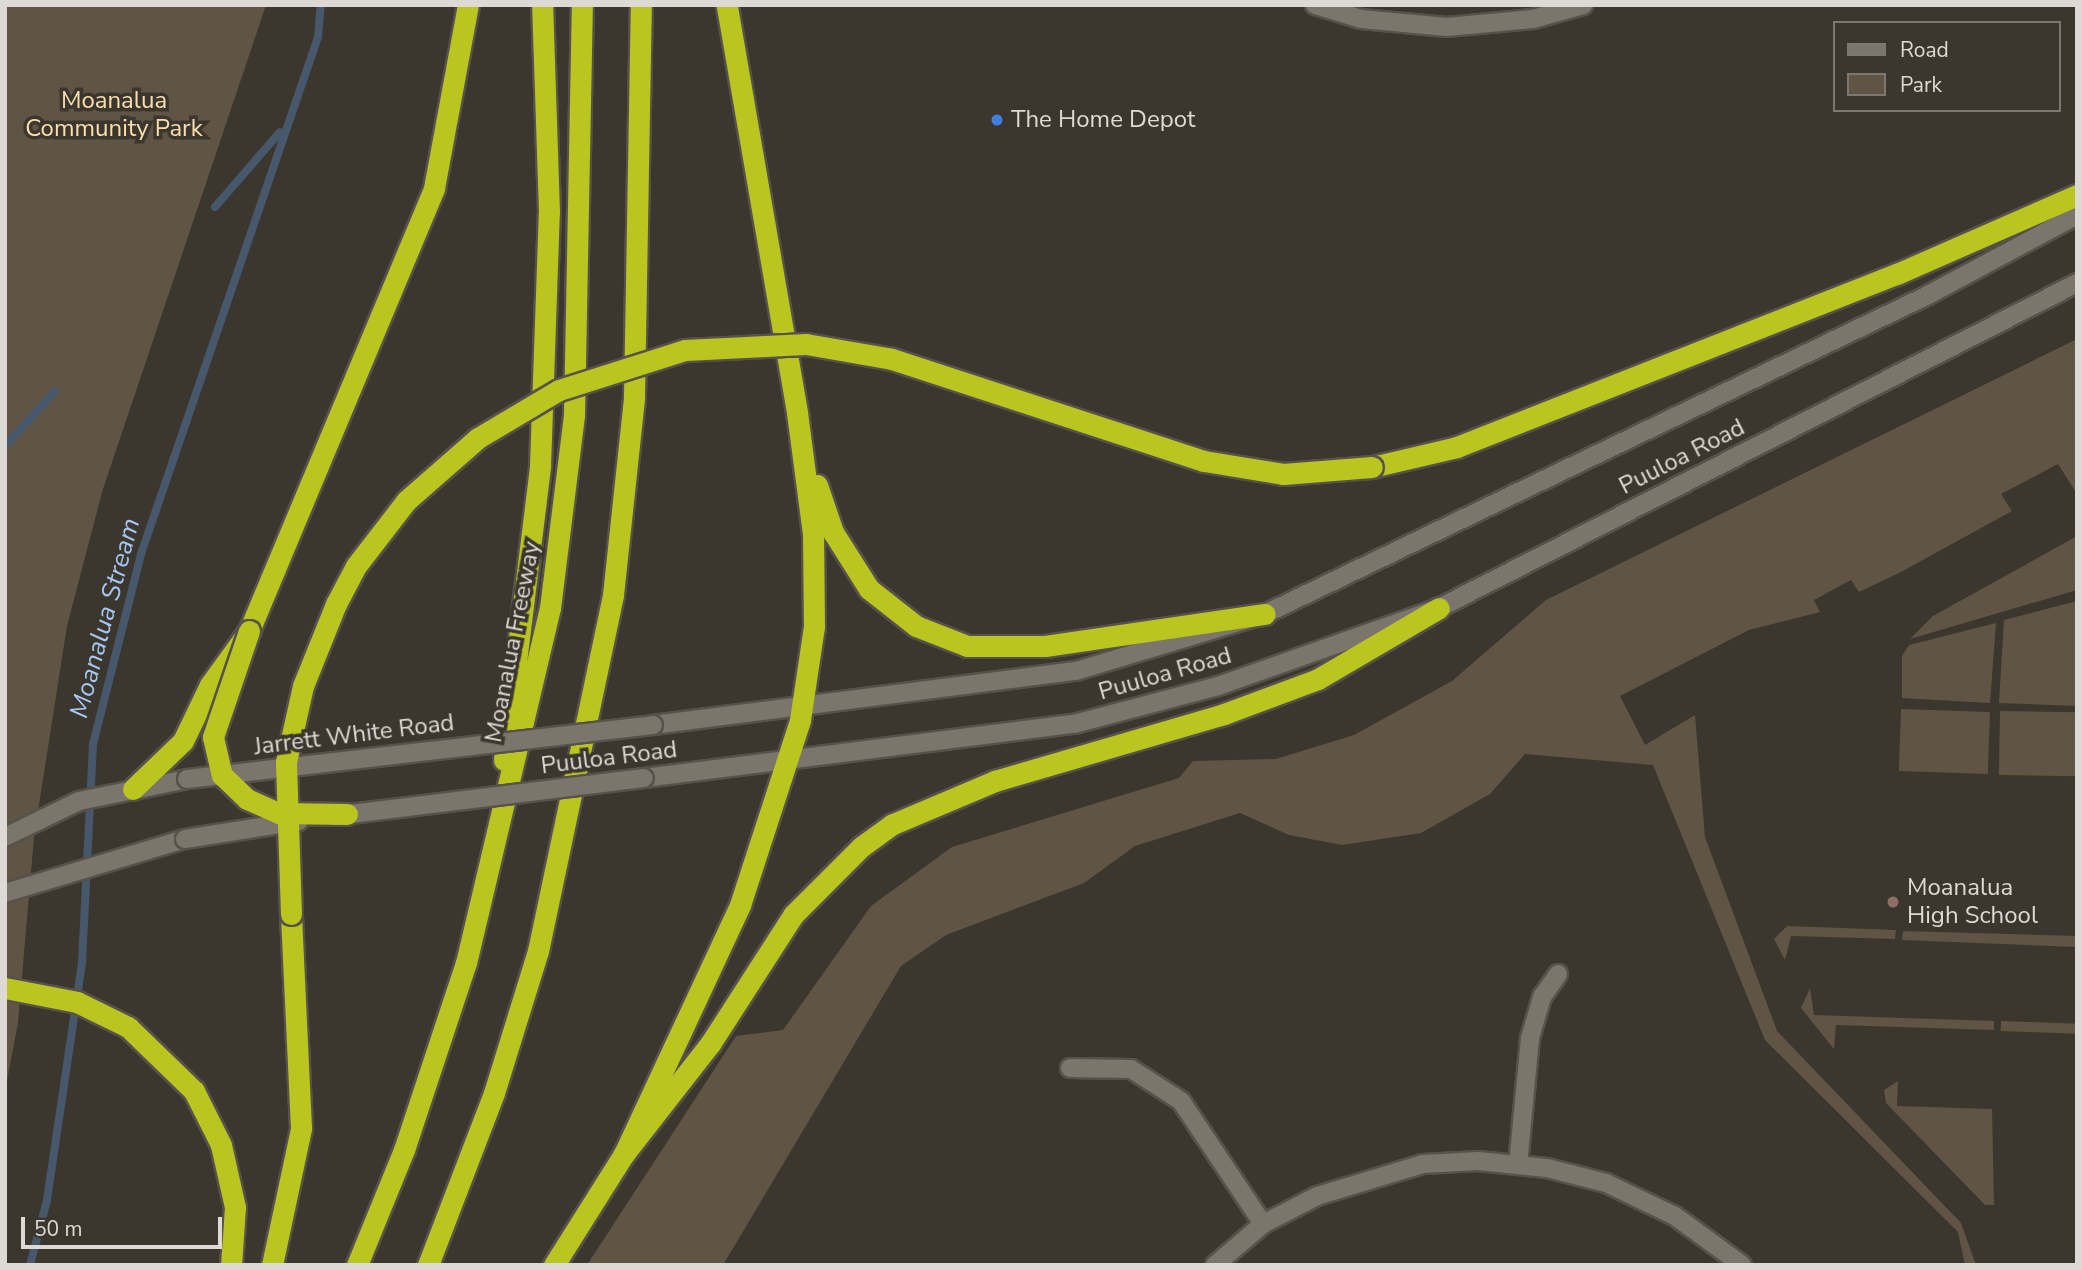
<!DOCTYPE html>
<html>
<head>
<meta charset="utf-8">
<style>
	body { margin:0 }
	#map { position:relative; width:2082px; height:1270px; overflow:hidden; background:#3b362e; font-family:"Nunito Sans",sans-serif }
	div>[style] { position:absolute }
	.green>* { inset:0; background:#605544; transform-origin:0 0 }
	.stream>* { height:8px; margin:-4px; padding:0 4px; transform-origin:4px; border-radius:4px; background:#47586c }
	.roads { filter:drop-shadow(2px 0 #56524b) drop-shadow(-2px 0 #56524b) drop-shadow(0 2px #56524b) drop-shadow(0 -2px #56524b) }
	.street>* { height:18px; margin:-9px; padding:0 9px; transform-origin:9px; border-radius:9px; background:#7b756c }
	.secondary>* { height:18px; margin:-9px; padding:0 9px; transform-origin:9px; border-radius:9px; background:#7b756c }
	.highway>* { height:21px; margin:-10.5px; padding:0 10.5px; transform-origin:10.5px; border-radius:10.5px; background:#bac51f }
	.bridges { filter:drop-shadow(2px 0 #56524b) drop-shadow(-2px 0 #56524b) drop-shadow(0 2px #56524b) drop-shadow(0 -2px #56524b) }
	.secondary-bridge>* { height:18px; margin:-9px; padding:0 9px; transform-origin:9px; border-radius:9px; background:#7b756c }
	.highway-bridge>* { height:21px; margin:-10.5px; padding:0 10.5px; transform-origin:10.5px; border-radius:10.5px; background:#bac51f }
	.dots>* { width:19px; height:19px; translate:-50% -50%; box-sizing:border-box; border:4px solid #3b362e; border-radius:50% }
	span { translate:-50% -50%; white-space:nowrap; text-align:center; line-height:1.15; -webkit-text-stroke:7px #3b362e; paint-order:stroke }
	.park-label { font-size:24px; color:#fbdeae }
	.poi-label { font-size:24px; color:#dddad5 }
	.left { translate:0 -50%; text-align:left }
	.street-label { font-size:24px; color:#dddad5 }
	.water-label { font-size:26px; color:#a5c7f1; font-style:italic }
	.frame { position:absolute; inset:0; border:7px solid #dddad5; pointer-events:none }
	.legend { position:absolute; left:1833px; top:21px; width:228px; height:91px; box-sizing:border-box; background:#3b362e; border:2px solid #7c7871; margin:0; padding:9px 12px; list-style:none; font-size:21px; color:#dddad5 }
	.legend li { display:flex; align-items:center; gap:14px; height:35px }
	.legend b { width:35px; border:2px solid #7c7871 }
	.scale { position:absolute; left:21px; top:1217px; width:201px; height:32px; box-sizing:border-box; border:4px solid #dddad5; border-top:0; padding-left:9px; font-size:21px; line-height:24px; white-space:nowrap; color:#dddad5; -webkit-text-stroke:5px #3b362e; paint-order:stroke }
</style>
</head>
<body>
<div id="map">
	<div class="green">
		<div style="clip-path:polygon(5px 5px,266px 5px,103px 489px,67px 626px,34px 837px,18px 1023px,5px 1091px)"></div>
		<div style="clip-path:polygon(2077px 339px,2077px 494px,2058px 464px,2001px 494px,2012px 511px,1901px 572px,1859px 592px,1851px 580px,1814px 600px,1820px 612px,1749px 630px,1620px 696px,1645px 745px,1695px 715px,1705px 837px,1777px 1031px,1961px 1223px,1976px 1265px,1965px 1265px,1958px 1232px,1765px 1040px,1653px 765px,1525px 754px,1490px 794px,1421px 833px,1342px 845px,1289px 835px,1240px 813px,1135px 846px,1084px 883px,946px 935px,901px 966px,723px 1265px,587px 1265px,736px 1036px,783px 1030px,871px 906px,952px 847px,1179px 778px,1193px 761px,1276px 759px,1354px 735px,1452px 681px,1546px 600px)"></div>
		<div style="clip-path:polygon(2077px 536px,2077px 590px,1910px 639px,1933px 616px)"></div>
		<div style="clip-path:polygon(2077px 601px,2077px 706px,1999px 703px,2004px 620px)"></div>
		<div style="clip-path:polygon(1996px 623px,1990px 703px,1902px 698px,1902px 656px,1909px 645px)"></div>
		<div style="left:1901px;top:709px;width:89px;height:62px;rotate:2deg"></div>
		<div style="left:2000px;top:711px;width:77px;height:64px;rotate:1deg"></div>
		<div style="clip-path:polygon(1787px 926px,1896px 930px,1895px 939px,1791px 936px,1785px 960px,1774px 939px)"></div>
		<div style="clip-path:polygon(1903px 931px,2077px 936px,2077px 947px,1902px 940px)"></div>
		<div style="clip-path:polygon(1810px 988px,1814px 1015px,1994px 1021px,1994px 1030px,1836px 1025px,1834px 1049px,1801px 1008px)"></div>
		<div style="left:2001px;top:1021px;width:76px;height:10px;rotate:2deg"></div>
		<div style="clip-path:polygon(1898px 1081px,1897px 1106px,1992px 1109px,1994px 1205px,1985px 1205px,1886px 1103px,1884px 1090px)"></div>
	</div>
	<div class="stream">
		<div style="left:215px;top:207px;width:99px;rotate:-49.1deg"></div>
		<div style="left:5px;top:446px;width:74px;rotate:-47.7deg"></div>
		<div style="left:30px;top:1265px;width:67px;rotate:-75.3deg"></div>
		<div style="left:47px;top:1200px;width:241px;rotate:-81.6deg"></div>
		<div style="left:82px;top:962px;width:218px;rotate:-87.1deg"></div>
		<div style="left:93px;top:744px;width:196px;rotate:-75.8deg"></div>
		<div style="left:141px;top:554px;width:546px;rotate:-71.1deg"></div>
		<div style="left:318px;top:37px;width:32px;rotate:-85deg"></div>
	</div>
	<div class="roads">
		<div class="street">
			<div style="left:1315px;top:5px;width:48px;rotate:16.9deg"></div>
			<div style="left:1361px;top:19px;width:86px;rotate:5.3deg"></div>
			<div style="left:1447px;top:27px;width:86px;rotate:-5.3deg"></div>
			<div style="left:1533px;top:19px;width:52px;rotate:-15.6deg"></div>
			<div style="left:1070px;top:1068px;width:61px;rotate:0.9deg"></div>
			<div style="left:1131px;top:1069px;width:59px;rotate:32.6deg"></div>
			<div style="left:1181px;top:1101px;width:148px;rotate:56.3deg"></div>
			<div style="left:1518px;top:1165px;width:128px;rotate:-84.6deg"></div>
			<div style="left:1530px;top:1038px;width:43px;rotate:-73.7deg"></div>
			<div style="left:1542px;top:997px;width:28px;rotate:-55deg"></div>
			<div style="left:1215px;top:1265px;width:63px;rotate:-40.5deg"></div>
			<div style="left:1263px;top:1224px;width:61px;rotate:-27.4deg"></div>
			<div style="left:1317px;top:1196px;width:111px;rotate:-16.8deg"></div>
			<div style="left:1423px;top:1164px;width:55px;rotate:-3.1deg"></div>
			<div style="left:1478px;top:1161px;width:69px;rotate:5.8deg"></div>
			<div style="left:1547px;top:1168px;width:61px;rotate:14.3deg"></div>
			<div style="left:1606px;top:1183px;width:76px;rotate:25.6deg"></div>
			<div style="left:1675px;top:1216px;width:83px;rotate:36.2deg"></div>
		</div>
		<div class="secondary">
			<div style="left:653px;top:725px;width:426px;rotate:-7.3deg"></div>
			<div style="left:1076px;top:671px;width:197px;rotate:-16.8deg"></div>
			<div style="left:1265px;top:614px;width:736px;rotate:-25.69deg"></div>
			<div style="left:1928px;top:295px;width:169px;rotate:-28.2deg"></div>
			<div style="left:644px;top:778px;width:433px;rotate:-7.2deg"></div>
			<div style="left:1074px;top:724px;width:149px;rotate:-14.8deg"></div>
			<div style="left:1218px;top:686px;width:234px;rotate:-19.4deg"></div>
			<div style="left:1439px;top:608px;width:716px;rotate:-26.99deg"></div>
			<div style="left:5px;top:837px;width:82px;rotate:-25.9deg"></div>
			<div style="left:79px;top:801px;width:110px;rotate:-11.5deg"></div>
			<div style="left:5px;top:893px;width:188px;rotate:-16.7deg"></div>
		</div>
		<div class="highway">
			<div style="left:1372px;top:467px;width:87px;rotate:-13.2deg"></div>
			<div style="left:1457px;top:447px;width:473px;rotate:-21.5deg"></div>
			<div style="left:1897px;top:274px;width:197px;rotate:-23.7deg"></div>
			<div style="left:817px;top:485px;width:50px;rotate:71.2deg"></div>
			<div style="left:833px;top:532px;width:67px;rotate:57.7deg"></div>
			<div style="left:869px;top:589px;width:60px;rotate:38.2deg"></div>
			<div style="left:916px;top:626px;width:55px;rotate:21.4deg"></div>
			<div style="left:967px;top:646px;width:78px"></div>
			<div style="left:1045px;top:646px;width:222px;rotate:-8.3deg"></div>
			<div style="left:504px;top:760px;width:296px;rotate:-83deg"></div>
			<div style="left:540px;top:466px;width:254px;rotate:-88deg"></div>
			<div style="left:549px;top:212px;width:207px;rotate:-91.9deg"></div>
			<div style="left:133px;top:789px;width:69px;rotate:-43.8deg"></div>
			<div style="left:183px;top:741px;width:62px;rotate:-64.3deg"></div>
			<div style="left:210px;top:685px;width:67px;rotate:-54.2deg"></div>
			<div style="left:249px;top:631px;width:480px;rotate:-67.3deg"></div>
			<div style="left:434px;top:188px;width:186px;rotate:-79.5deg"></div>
			<div style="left:5px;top:988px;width:73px;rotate:11deg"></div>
			<div style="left:77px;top:1002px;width:57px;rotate:26.1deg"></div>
			<div style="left:128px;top:1027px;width:92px;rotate:44.1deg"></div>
			<div style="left:194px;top:1091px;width:60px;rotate:63.4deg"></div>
			<div style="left:221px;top:1145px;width:64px;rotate:77.3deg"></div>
			<div style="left:235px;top:1207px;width:58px;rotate:93.9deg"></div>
			<div style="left:624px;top:1154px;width:275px;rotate:-65deg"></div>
			<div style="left:740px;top:905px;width:194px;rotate:-72deg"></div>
			<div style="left:800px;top:720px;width:95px;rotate:-81.5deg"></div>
			<div style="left:814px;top:626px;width:92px;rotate:-90.6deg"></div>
			<div style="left:813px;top:534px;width:123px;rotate:-97.5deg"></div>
			<div style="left:797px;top:412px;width:413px;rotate:-99.8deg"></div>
			<div style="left:272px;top:1265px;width:140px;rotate:-78deg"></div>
			<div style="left:301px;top:1128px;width:214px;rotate:-92.7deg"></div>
			<div style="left:357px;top:1265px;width:124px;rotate:-67.8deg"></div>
			<div style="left:404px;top:1150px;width:197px;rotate:-71.7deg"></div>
			<div style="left:466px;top:963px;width:365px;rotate:-76.7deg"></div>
			<div style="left:550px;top:608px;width:194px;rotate:-82.9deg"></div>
			<div style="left:574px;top:415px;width:410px;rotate:-88.9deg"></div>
			<div style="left:428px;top:1265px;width:184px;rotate:-69deg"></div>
			<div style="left:494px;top:1093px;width:149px;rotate:-72.8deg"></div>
			<div style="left:538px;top:951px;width:364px;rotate:-78.1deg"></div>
			<div style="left:613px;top:595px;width:199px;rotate:-83.9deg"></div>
			<div style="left:634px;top:397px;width:392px;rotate:-89deg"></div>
			<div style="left:554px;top:1265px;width:131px;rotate:-57.8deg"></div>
			<div style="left:624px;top:1154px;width:140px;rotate:-52deg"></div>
			<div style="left:710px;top:1044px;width:153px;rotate:-57.2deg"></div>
			<div style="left:793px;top:915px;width:96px;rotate:-45deg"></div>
			<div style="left:861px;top:847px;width:39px;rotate:-36deg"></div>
			<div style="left:893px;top:824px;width:111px;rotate:-22.9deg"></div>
			<div style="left:995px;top:781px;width:239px;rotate:-16.3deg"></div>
			<div style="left:1224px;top:714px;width:100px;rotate:-20.4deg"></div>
			<div style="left:1318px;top:679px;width:140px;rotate:-30.4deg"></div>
		</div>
	</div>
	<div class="bridges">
		<div class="secondary-bridge">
			<div style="left:187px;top:779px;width:469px;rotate:-6.6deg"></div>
			<div style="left:334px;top:816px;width:312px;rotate:-7deg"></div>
			<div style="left:185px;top:839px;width:115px;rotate:-9deg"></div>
		</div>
		<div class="highway-bridge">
			<div style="left:249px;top:631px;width:112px;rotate:108.8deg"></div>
			<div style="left:213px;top:737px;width:39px;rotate:77deg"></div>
			<div style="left:222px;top:775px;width:35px;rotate:44deg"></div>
			<div style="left:247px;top:799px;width:35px;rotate:24deg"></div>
			<div style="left:279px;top:813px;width:68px;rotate:0.8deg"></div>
			<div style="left:291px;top:914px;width:152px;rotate:-91.9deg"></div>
			<div style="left:286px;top:762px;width:78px;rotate:-77.4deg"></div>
			<div style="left:303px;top:686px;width:88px;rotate:-68.1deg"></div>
			<div style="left:336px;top:604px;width:43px;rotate:-62.2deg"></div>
			<div style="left:356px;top:566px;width:82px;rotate:-52.4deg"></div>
			<div style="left:406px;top:501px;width:96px;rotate:-41.2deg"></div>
			<div style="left:478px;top:438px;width:94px;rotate:-30.7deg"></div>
			<div style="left:559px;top:390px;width:132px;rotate:-17.6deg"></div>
			<div style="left:685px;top:350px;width:121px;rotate:-2.8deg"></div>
			<div style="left:806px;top:344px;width:87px;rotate:9.9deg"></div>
			<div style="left:892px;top:359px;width:328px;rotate:18.1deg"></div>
			<div style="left:1204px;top:461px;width:80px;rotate:9.3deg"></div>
			<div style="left:1283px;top:474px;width:89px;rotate:-4.5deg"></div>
		</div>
	</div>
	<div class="dots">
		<div style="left:997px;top:120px;background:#3f7fe0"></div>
		<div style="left:1893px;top:902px;background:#8d6e63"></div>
	</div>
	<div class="park-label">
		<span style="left:114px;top:115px">Moanalua<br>Community Park</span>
	</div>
	<div class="poi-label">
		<span class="left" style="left:1011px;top:120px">The Home Depot</span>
		<span class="left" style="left:1907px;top:902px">Moanalua<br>High School</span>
	</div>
	<div class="street-label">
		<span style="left:1682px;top:457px;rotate:-27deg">Puuloa Road</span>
		<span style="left:513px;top:642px;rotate:-79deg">Moanalua Freeway</span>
		<span style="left:1165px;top:674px;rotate:-16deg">Puuloa Road</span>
		<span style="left:354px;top:735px;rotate:-7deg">Jarrett White Road</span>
		<span style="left:609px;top:758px;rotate:-7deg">Puuloa Road</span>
	</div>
	<div class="water-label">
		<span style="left:105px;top:618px;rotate:-75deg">Moanalua Stream</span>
	</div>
	<div class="frame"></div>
	<ul class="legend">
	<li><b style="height:9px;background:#7b756c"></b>Road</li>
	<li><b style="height:19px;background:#605544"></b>Park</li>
	</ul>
	<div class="scale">50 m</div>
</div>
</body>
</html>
